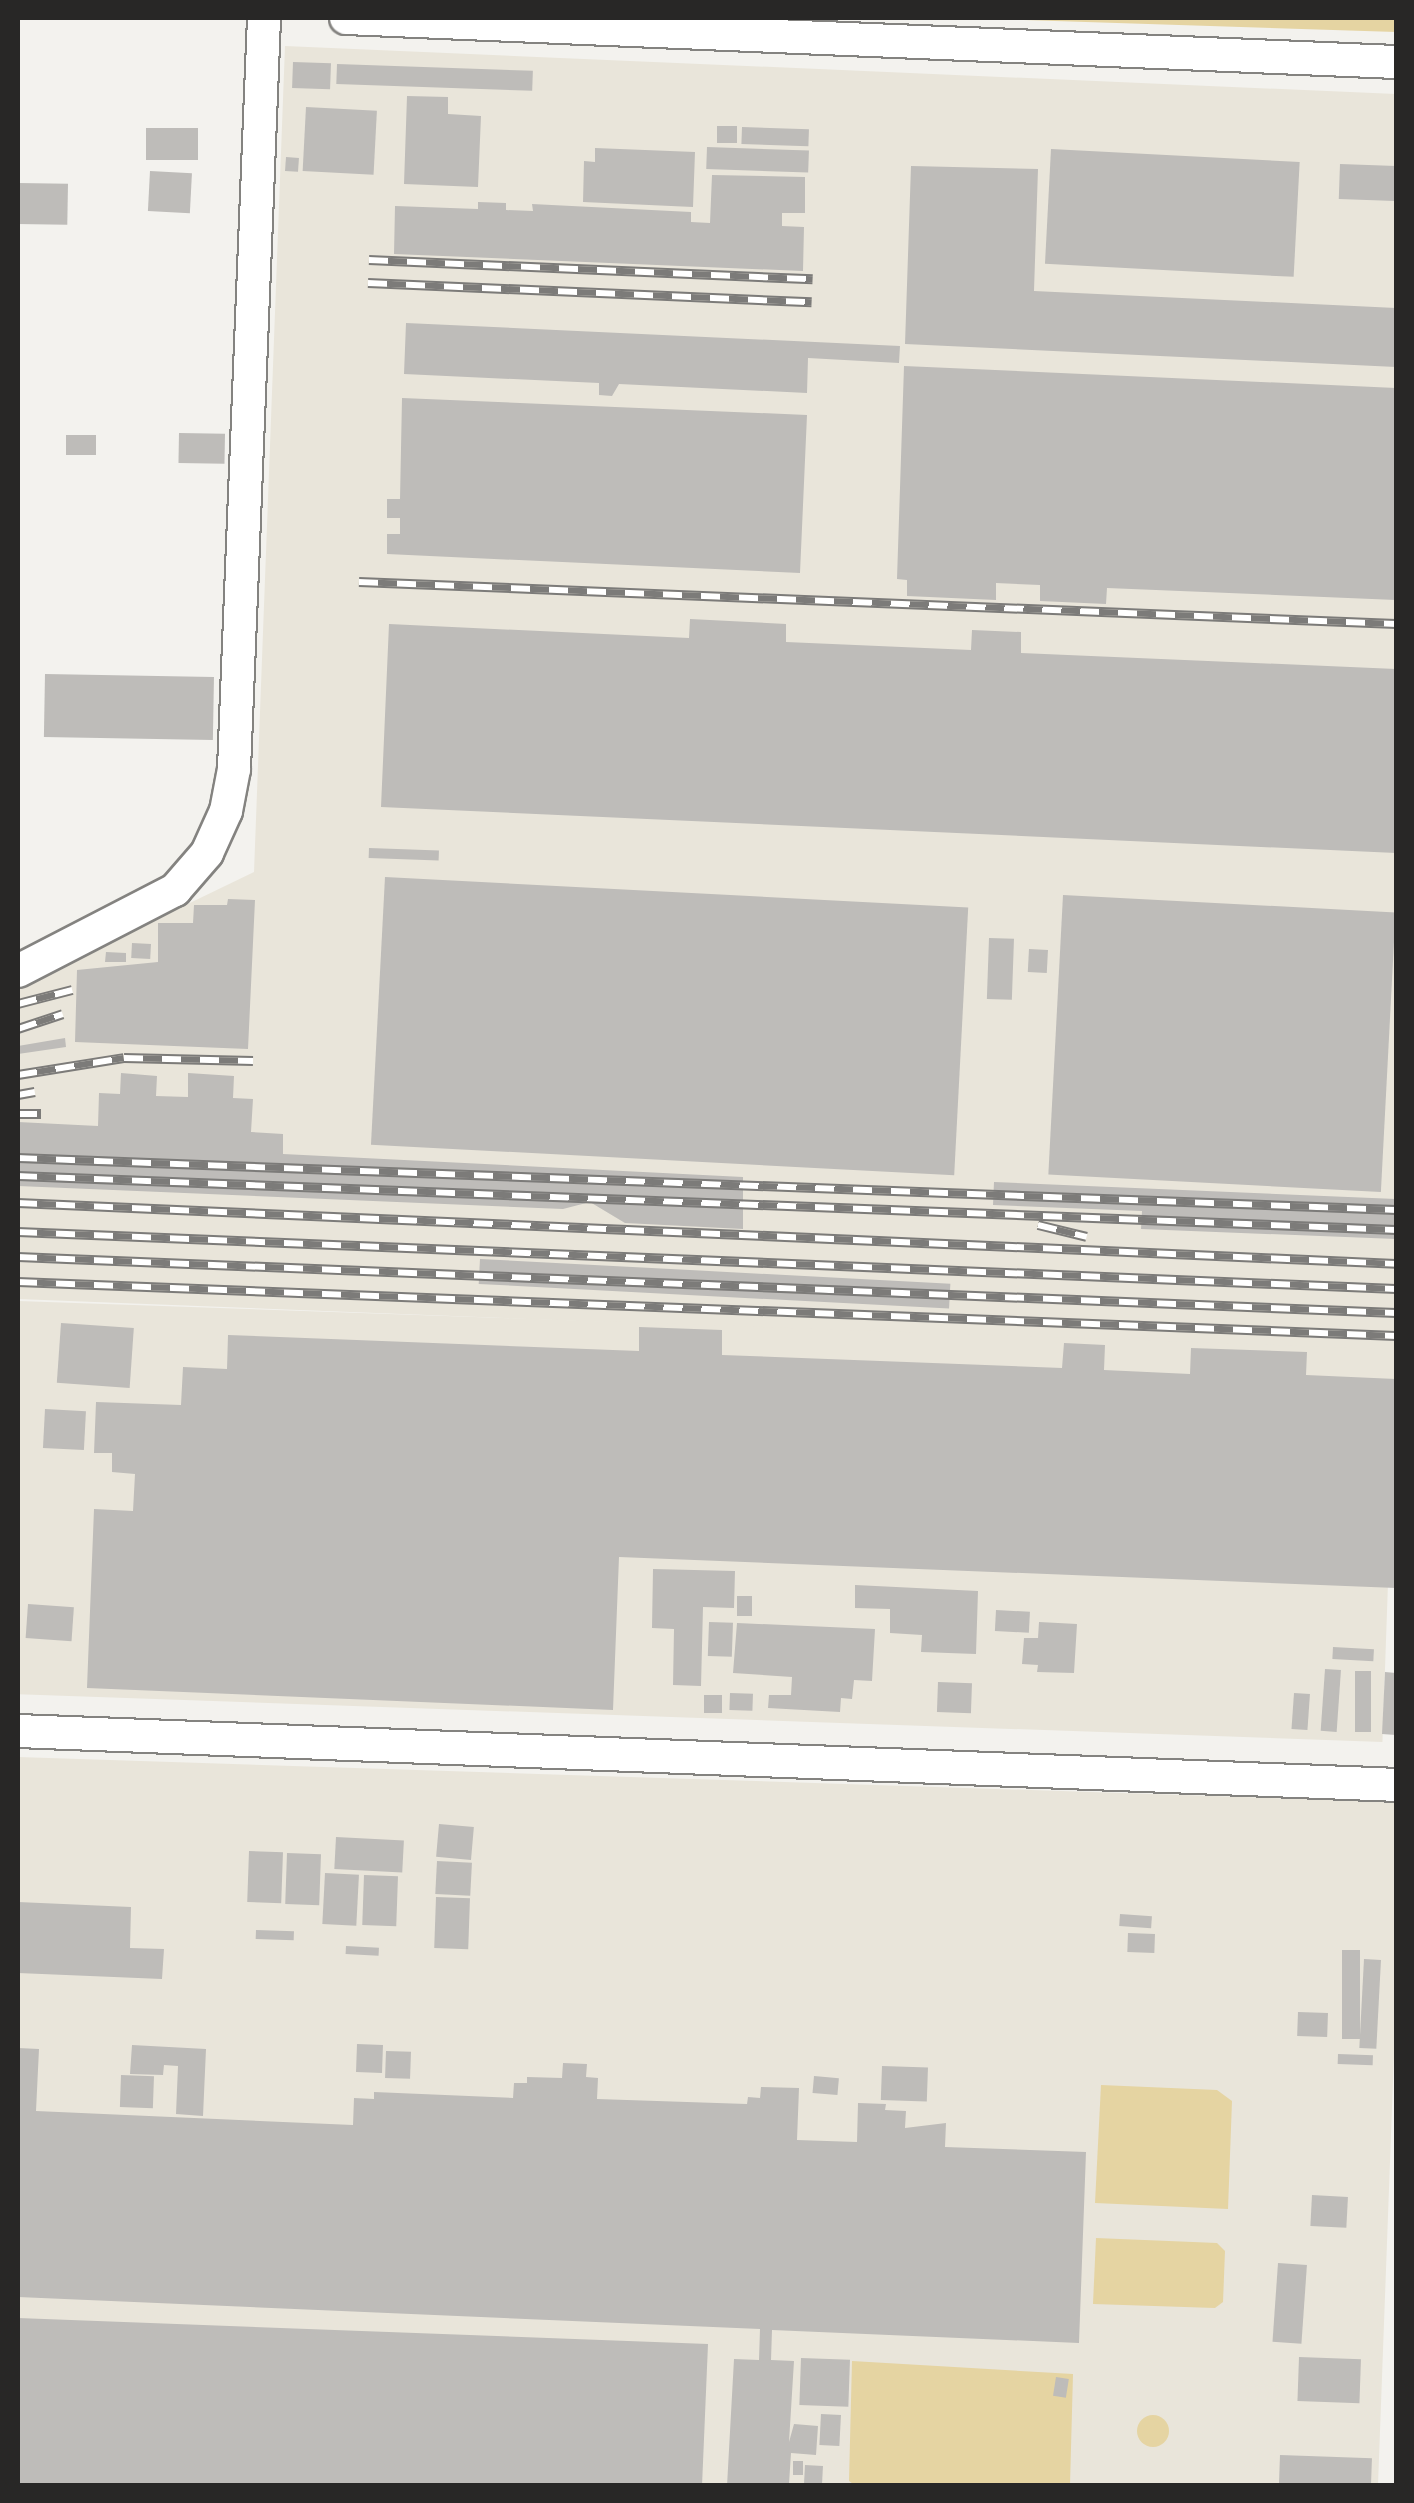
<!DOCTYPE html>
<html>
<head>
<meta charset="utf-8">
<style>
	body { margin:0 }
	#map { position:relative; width:1414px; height:2503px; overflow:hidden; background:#f3f2ee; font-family:Quicksand,sans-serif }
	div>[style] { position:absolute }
	.built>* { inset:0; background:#e9e5da; transform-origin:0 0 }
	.green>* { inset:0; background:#e5d4a2 }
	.round { border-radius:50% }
	.building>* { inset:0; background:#bebcb9; transform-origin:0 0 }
	.roads { filter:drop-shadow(2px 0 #848380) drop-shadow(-2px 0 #848380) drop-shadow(0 2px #848380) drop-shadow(0 -2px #848380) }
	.minor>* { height:32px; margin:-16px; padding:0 16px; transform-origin:16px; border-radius:16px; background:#fff }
	.rail>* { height:10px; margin-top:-5px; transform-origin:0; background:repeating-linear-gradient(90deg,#fff 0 19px,#7c7b79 0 38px); box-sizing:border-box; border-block:2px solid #7c7b79 }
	span { translate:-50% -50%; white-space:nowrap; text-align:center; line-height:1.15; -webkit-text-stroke:10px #fff; paint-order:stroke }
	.frame { position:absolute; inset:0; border:20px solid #282726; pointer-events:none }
</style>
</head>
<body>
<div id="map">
	<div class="built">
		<div style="clip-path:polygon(285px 46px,1396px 94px,1396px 1353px,18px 1299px,18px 986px,254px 872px)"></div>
		<div style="left:18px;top:1301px;width:1379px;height:393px;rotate:2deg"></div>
		<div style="clip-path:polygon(18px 1757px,1396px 1802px,1396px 2000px,1378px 2485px,18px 2485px)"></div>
	</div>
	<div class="green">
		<div style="clip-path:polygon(961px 18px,1396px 18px,1396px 32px)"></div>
		<div style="clip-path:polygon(1101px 2085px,1217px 2090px,1232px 2101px,1228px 2209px,1095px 2203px)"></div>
		<div style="clip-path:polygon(1096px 2238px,1217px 2243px,1225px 2251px,1223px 2302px,1215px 2308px,1093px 2304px)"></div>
		<div style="clip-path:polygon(852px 2361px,1073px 2374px,1070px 2485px,856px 2486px,849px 2481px)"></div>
		<div class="round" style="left:1137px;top:2415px;width:32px;height:32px"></div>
	</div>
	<div class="building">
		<div style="left:293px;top:62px;width:38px;height:26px;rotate:2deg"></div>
		<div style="left:337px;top:64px;width:196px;height:20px;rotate:2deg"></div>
		<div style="clip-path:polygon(407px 96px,448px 97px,448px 114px,481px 116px,478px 187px,404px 184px)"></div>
		<div style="left:306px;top:107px;width:71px;height:64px;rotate:3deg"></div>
		<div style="left:717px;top:126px;width:20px;height:17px"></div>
		<div style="left:742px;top:127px;width:67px;height:17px;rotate:2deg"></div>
		<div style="left:146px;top:128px;width:52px;height:32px"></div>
		<div style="left:707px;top:147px;width:102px;height:22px;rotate:2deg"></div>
		<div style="clip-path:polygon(595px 148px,695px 152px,693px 207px,583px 202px,584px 161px,595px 162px)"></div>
		<div style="left:1051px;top:149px;width:249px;height:115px;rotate:3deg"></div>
		<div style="left:286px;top:157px;width:13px;height:14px;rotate:4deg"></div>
		<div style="left:1340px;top:164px;width:56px;height:35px;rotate:2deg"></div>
		<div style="clip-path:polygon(911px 166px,1038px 169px,1034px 291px,1396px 308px,1396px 367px,905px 344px)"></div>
		<div style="left:150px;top:171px;width:42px;height:40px;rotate:3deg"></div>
		<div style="clip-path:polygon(712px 175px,805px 177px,805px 213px,782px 213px,782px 226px,804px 227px,803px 271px,394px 254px,395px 206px,478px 209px,478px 202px,506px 203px,506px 210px,533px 211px,532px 204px,691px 212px,691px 222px,710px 223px)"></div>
		<div style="left:18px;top:183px;width:50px;height:41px;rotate:1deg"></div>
		<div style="clip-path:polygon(406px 323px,900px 346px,899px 363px,808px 358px,807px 393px,619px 384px,612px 396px,599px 395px,599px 383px,404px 374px)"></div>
		<div style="clip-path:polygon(904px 366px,1396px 388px,1396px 600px,1107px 588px,1106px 604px,1040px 601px,1040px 585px,996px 583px,996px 600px,907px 596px,907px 580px,897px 579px)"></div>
		<div style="clip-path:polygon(402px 398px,807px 415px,800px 573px,387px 554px,387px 534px,400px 534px,400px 518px,387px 518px,387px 499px,400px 499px)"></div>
		<div style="left:179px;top:433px;width:46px;height:30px;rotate:1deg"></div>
		<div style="left:66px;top:435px;width:30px;height:20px"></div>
		<div style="clip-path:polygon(690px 619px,786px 624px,786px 642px,971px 650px,972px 630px,1021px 632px,1021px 653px,1396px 669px,1396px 853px,381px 807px,389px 624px,689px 638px)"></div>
		<div style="left:45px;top:674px;width:169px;height:63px;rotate:1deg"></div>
		<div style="left:369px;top:848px;width:70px;height:10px;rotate:2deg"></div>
		<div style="left:385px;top:877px;width:584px;height:268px;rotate:3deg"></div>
		<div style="left:1063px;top:895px;width:333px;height:280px;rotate:3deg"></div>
		<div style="clip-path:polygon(228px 899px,255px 900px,248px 1049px,75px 1042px,77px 970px,158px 962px,158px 923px,193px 923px,194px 905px,227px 905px)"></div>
		<div style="left:989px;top:938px;width:25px;height:61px;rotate:2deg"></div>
		<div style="left:132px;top:943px;width:19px;height:15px;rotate:3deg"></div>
		<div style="left:1029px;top:949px;width:19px;height:23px;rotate:3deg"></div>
		<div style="clip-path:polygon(106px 952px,126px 953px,126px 962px,105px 962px)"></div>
		<div style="clip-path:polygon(65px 1038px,66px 1047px,18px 1054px,18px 1046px)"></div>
		<div style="clip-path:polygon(121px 1073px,157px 1076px,156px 1096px,188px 1097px,188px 1073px,234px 1076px,233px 1098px,253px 1099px,251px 1132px,283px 1134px,283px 1154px,743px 1177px,743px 1229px,625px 1223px,590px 1202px,563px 1209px,18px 1186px,18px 1122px,98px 1126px,99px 1093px,120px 1094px)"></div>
		<div style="clip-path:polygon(994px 1182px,1396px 1199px,1396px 1239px,1141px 1229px,1142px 1211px,993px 1205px)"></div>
		<div style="left:480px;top:1259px;width:471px;height:25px;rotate:3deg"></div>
		<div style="left:61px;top:1323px;width:73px;height:60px;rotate:4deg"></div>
		<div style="clip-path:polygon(639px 1327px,722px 1330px,722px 1355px,1062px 1368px,1064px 1343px,1105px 1345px,1104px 1370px,1190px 1374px,1191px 1348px,1307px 1352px,1306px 1375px,1396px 1379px,1396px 1588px,619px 1557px,613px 1710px,87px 1688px,94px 1509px,133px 1511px,135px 1474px,112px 1472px,112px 1453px,94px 1453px,96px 1402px,181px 1405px,183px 1367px,227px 1369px,228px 1335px,639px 1351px)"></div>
		<div style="left:45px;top:1409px;width:41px;height:39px;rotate:3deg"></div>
		<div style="clip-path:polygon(653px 1569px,735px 1571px,734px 1608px,703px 1607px,701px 1686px,673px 1685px,674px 1629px,652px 1628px)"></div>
		<div style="clip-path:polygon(855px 1585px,978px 1591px,976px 1654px,921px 1652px,922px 1635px,890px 1633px,890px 1609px,855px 1608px)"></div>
		<div style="left:737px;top:1596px;width:15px;height:20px"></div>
		<div style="left:28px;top:1604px;width:46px;height:34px;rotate:4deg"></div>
		<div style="left:996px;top:1610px;width:34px;height:21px;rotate:3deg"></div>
		<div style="left:709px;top:1622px;width:24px;height:34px;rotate:2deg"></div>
		<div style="clip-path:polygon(1039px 1622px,1077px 1624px,1074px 1673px,1037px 1672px,1038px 1665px,1022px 1664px,1024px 1638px,1038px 1638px)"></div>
		<div style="clip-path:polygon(737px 1623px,875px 1629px,872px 1681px,854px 1680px,852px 1699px,841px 1698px,840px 1712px,768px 1708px,769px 1695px,791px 1695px,792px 1677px,733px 1673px)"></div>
		<div style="left:1333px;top:1647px;width:41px;height:12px;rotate:3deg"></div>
		<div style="left:1325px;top:1669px;width:16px;height:62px;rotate:4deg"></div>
		<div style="left:1355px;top:1671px;width:16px;height:61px"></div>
		<div style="clip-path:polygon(1385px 1672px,1396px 1673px,1396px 1735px,1382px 1734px)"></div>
		<div style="left:938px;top:1682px;width:34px;height:30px;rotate:2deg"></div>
		<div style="left:730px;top:1693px;width:23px;height:17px;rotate:2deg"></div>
		<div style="left:1294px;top:1693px;width:16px;height:36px;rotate:4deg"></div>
		<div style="left:704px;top:1695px;width:18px;height:18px"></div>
		<div style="left:439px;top:1824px;width:35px;height:33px;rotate:5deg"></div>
		<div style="left:336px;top:1837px;width:68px;height:32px;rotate:3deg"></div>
		<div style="left:249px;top:1851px;width:34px;height:51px;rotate:2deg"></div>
		<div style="left:287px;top:1853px;width:34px;height:51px;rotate:2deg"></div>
		<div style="left:437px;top:1861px;width:35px;height:33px;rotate:3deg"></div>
		<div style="left:325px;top:1873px;width:34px;height:51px;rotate:3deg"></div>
		<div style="left:364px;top:1875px;width:34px;height:50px;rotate:2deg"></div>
		<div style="left:436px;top:1897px;width:34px;height:51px;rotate:2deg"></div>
		<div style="clip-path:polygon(18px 1902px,131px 1907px,130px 1948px,164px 1949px,162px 1979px,18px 1973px)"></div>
		<div style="left:1120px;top:1914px;width:32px;height:12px;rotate:4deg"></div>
		<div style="left:256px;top:1930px;width:38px;height:9px;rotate:2deg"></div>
		<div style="left:1128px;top:1933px;width:27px;height:19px;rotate:2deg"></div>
		<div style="left:346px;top:1946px;width:33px;height:8px;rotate:3deg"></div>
		<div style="left:1342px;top:1950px;width:18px;height:89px"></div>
		<div style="left:1364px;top:1959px;width:17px;height:89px;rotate:3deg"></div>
		<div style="left:1298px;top:2012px;width:30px;height:24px;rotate:2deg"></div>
		<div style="left:357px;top:2044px;width:26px;height:28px;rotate:2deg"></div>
		<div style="clip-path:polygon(132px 2045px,206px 2049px,203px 2116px,176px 2114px,178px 2066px,164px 2065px,163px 2075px,130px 2074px)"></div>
		<div style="clip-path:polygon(18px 2048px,39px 2049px,36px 2111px,353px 2125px,354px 2098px,374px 2099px,374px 2092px,513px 2098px,514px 2083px,527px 2083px,527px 2077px,562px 2078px,563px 2063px,587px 2064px,586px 2077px,598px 2078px,597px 2099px,747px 2104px,748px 2097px,760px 2098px,761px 2087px,799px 2088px,797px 2140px,857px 2142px,858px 2103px,886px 2104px,885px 2110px,906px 2111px,905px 2128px,946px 2123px,945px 2147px,1086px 2152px,1079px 2343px,772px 2330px,771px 2360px,794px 2361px,789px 2442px,794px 2424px,818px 2426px,816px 2455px,791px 2453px,789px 2484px,727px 2486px,734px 2359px,759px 2360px,760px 2329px,18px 2297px)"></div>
		<div style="left:386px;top:2051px;width:25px;height:27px;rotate:2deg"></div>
		<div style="left:1338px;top:2054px;width:35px;height:10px;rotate:2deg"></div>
		<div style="left:882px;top:2066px;width:46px;height:34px;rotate:2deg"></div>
		<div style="left:121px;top:2075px;width:33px;height:32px;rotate:2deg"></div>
		<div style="left:814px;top:2076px;width:25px;height:17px;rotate:5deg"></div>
		<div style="left:1312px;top:2195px;width:36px;height:31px;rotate:3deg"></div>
		<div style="left:1278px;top:2263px;width:29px;height:79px;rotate:4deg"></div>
		<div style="clip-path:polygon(18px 2318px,708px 2344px,702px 2486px,18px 2486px)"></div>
		<div style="left:1299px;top:2357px;width:62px;height:44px;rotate:2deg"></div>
		<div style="left:801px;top:2358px;width:49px;height:47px;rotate:2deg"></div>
		<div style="left:1056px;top:2377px;width:13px;height:19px;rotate:9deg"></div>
		<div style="left:821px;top:2414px;width:20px;height:31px;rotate:3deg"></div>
		<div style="left:1280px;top:2455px;width:92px;height:31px;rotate:2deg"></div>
		<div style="left:793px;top:2461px;width:10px;height:14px"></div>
		<div style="left:805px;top:2465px;width:18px;height:21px;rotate:3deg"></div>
	</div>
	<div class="roads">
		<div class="minor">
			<div style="left:346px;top:18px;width:1051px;rotate:2.4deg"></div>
			<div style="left:18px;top:971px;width:177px;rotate:-27.3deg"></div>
			<div style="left:175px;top:890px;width:49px;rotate:-49.1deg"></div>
			<div style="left:207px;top:853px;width:46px;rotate:-65.7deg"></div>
			<div style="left:226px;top:811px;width:43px;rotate:-79.2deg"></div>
			<div style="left:234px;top:769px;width:752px;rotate:-87.71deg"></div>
			<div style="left:18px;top:1731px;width:1379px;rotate:2.24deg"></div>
		</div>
	</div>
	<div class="rail">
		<div style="left:369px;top:260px;width:444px;rotate:2.5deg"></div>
		<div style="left:368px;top:283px;width:444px;rotate:2.5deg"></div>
		<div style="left:359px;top:582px;width:1038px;rotate:2.32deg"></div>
		<div style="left:18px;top:1004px;width:56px;rotate:-14.5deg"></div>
		<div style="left:18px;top:1029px;width:47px;rotate:-18.4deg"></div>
		<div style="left:18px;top:1075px;width:107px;rotate:-9.1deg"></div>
		<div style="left:124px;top:1058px;width:129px;rotate:1.3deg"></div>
		<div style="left:18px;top:1095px;width:17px;rotate:-10deg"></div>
		<div style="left:18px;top:1114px;width:23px"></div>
		<div style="left:18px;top:1158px;width:1379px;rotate:2.16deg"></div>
		<div style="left:18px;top:1176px;width:1379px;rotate:2.24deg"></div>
		<div style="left:18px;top:1203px;width:1379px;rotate:2.53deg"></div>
		<div style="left:1038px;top:1225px;width:50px;rotate:13.8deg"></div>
		<div style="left:18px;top:1232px;width:1379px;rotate:2.37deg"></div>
		<div style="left:18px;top:1257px;width:1379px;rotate:2.33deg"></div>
		<div style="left:18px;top:1282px;width:1379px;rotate:2.24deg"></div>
	</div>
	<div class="frame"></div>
</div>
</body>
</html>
